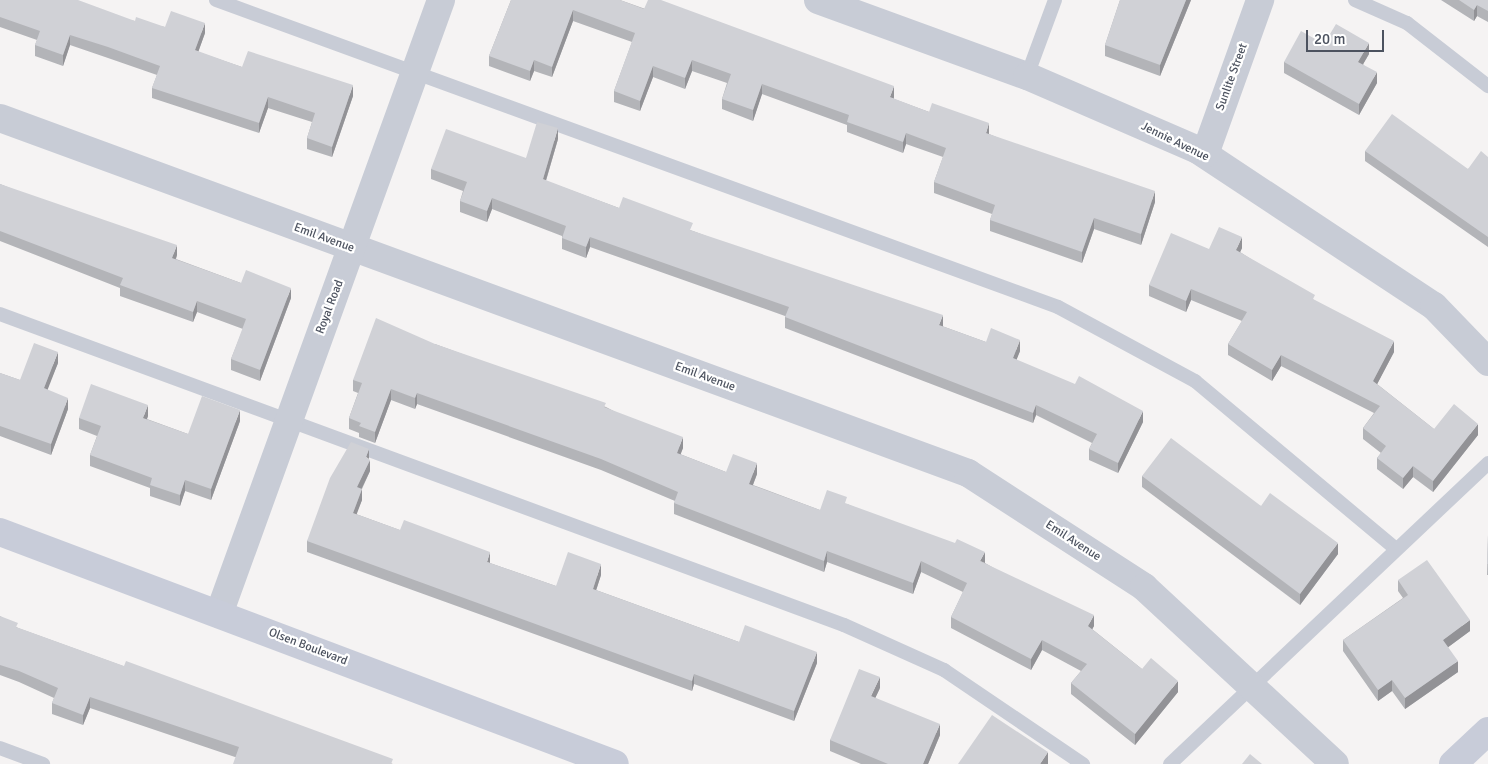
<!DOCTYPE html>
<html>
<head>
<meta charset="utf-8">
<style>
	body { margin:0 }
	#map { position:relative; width:1488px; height:764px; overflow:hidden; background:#f5f3f3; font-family:Signika,sans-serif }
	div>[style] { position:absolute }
	.lane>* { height:14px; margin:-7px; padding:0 7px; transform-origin:7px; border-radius:7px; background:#c8ccd6 }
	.street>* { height:28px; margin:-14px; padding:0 14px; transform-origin:14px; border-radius:14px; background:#c8ccd6 }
	.secondary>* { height:28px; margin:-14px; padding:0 14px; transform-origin:14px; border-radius:14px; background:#c8ccd9 }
	.wall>* { inset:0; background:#b3b4b8 }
	.shaded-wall>* { inset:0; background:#929296 }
	.building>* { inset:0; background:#d0d1d6 }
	span { translate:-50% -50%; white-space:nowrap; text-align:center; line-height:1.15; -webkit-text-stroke:4.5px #fff; paint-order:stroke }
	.street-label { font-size:12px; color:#4c525f }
	.scale { position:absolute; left:1306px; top:30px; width:78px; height:22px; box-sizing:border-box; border:2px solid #4c525f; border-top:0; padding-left:6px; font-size:15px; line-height:18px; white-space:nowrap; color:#4c525f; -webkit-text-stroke:4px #fff; paint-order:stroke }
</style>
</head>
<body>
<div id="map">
	<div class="lane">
		<div style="left:216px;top:0;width:896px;rotate:20.03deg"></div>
		<div style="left:1058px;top:307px;width:156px;rotate:28.4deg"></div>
		<div style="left:1195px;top:381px;width:261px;rotate:39.9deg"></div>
		<div style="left:1355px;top:0;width:57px;rotate:23.9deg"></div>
		<div style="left:1407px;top:23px;width:103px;rotate:37.9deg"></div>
		<div style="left:1027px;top:76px;width:81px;rotate:-69.8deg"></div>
		<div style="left:0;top:314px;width:899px;rotate:20.23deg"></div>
		<div style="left:844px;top:625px;width:110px;rotate:24.2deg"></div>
		<div style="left:944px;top:670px;width:168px;rotate:34.1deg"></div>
		<div style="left:0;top:748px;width:46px;rotate:20.4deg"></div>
		<div style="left:1170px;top:764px;width:438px;rotate:-43.4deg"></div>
	</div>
	<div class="street">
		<div style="left:818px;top:0;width:222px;rotate:20deg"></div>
		<div style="left:1027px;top:76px;width:186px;rotate:23.4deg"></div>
		<div style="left:1198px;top:150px;width:283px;rotate:33.5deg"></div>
		<div style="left:1434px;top:306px;width:78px;rotate:46deg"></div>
		<div style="left:0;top:118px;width:1031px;rotate:20.14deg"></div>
		<div style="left:968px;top:473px;width:210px;rotate:32.9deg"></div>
		<div style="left:1144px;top:587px;width:260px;rotate:42.8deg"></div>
		<div style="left:1205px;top:154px;width:164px;rotate:-70.3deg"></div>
		<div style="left:219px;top:614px;width:653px;rotate:-70.12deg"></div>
	</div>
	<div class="secondary">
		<div style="left:0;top:532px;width:657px;rotate:20.67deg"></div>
		<div style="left:1453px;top:764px;width:48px;rotate:-43.3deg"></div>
	</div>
	<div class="wall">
		<div style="clip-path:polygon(0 0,135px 21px,165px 27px,205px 33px,198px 52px,242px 67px,353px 96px,332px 157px,307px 149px,307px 138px,312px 122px,268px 108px,259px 133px,152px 98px,152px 88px,157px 75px,108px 58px,70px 45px,63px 66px,35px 56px,35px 45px,37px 40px,0 27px)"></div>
		<div style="clip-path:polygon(511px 0,620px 0,894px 97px,894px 99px,989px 134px,1155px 202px,1141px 245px,1094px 229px,1082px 263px,990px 231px,990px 220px,992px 214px,934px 193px,934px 182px,943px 157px,906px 144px,903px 153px,847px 132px,847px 125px,762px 94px,753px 121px,722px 109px,722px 99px,727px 83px,692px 71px,685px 89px,653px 77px,640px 111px,614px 102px,614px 91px,632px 42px,573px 21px,552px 77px,534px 71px,530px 81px,489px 66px,489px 56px)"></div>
		<div style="clip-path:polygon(1120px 0,1191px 0,1160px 76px,1105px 56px,1105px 45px)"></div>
		<div style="clip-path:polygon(1441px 0,1488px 0,1488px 22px,1477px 16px,1474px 21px)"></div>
		<div style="clip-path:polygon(1324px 44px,1369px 54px,1363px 64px,1377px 83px,1359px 115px,1284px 73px,1284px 62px)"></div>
		<div style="clip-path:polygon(558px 139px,546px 181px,619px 208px,693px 231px,943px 326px,942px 326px,986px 342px,1020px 351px,1016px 360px,1143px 422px,1118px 473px,1089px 460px,1089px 449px,1092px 443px,1036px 415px,1033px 423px,785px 328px,785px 316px,590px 247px,586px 258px,562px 249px,562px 236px,492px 209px,487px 222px,460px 212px,460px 201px,463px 191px,431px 179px,431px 169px,526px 158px)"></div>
		<div style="clip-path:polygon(1365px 151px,1468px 169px,1488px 157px,1488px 247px,1365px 161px)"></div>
		<div style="clip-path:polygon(0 184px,177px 255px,176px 259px,241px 283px,291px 298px,260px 381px,231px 370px,231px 359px,243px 329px,197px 312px,193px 322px,120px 296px,120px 288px,0 241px)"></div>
		<div style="clip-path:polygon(1242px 248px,1240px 252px,1394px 352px,1377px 384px,1434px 429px,1478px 435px,1433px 492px,1413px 477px,1403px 489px,1377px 469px,1377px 458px,1381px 453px,1363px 439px,1363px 428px,1374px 413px,1281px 366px,1272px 381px,1228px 355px,1228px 344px,1242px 321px,1191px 300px,1186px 312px,1149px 296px,1149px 285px,1209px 249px)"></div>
		<div style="clip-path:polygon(435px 344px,606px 407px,683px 448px,680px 454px,726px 472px,757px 474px,753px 485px,820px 510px,847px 504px,985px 563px,1094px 626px,1092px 629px,1142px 669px,1178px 692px,1135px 745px,1071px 694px,1071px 683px,1081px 671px,1042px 650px,1031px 670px,951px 628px,951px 617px,963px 592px,921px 572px,913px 594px,827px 562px,824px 572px,674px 514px,674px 503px,675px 501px,601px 470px,417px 404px,415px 409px,391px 400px,375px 443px,359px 437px,359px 433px,349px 429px,349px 418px,358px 393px,353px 391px,353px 380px)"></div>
		<div style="clip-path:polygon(58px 363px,47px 389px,68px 409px,51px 455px,0 436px,0 373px,20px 380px)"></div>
		<div style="clip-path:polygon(148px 416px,147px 419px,188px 434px,240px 421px,211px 500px,185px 491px,180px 506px,150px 496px,150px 488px,90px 466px,90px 455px,97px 436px,79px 429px,79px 418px)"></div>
		<div style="clip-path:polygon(369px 459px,370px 471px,362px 489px,362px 500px,356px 514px,490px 563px,556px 586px,601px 575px,596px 590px,739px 642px,817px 663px,794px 721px,694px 684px,692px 691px,307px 552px,307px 541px)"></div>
		<div style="clip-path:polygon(1142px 476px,1261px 506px,1338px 554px,1300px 605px,1142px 487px)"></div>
		<div style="clip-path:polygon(1488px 535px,1488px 575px,1487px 575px)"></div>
		<div style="clip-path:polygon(1398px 580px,1470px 631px,1448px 647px,1458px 672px,1405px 709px,1392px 691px,1378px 701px,1343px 651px,1343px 640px,1403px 598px,1398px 591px)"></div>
		<div style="clip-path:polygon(0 616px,18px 628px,393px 764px,235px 757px,90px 708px,83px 725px,52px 714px,52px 703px,54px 698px,19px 682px,0 675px)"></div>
		<div style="clip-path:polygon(880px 688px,875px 698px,940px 735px,928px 764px,861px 764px,830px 751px,830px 740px)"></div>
	</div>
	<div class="shaded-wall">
		<div style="clip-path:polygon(1186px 0,1191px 0,1160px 76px,1160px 65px)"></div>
		<div style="clip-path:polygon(1477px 5px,1477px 16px,1474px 21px,1474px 10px)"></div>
		<div style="clip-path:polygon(573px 10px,573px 21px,552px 77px,552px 67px)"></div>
		<div style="clip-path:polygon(205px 23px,205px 33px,195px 61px,195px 50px)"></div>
		<div style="clip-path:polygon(70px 35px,70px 45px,63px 66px,63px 55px)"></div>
		<div style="clip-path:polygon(1369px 43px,1369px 54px,1358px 73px,1358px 62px)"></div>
		<div style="clip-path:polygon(534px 60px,534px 71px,530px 81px,530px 71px)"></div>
		<div style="clip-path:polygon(692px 60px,692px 71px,685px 89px,685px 78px)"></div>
		<div style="clip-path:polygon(653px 66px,653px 77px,640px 111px,640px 101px)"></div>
		<div style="clip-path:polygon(1377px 72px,1377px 83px,1359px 115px,1359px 104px)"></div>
		<div style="clip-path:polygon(762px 84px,762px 94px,753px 121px,753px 110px)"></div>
		<div style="clip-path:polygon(353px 85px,353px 96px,332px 157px,332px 147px)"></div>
		<div style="clip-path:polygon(894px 86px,894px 97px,890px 108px,890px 97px)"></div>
		<div style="clip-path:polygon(268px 97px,268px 108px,259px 133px,259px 123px)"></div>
		<div style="clip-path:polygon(989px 123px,989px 134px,986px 144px,986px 133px)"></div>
		<div style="clip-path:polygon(558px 128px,558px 139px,543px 190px,543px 179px)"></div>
		<div style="clip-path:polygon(906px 133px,906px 144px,903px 153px,903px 142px)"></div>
		<div style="clip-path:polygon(1155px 191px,1155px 202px,1141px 245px,1141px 234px)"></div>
		<div style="clip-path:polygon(492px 198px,492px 209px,487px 222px,487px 211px)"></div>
		<div style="clip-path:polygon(1094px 218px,1094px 229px,1082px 263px,1082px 252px)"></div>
		<div style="clip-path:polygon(590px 237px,590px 247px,586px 258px,586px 247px)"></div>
		<div style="clip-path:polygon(1242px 237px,1242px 248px,1236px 261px,1236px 250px)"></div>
		<div style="clip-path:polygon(177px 245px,177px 255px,172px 269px,172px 258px)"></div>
		<div style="clip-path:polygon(291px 288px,291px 298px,260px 381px,260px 370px)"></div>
		<div style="clip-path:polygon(1191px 289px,1191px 300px,1186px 312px,1186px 301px)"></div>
		<div style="clip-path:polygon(197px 301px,197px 312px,193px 322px,193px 312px)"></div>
		<div style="clip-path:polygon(943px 315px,943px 326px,939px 336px,939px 325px)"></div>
		<div style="clip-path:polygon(1020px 340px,1020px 351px,1013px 369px,1013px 358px)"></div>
		<div style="clip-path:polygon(1394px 341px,1394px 352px,1373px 392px,1373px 381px)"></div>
		<div style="clip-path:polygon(58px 352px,58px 363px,44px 399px,44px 388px)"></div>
		<div style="clip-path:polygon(1281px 355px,1281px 366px,1272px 381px,1272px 370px)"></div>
		<div style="clip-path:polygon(391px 389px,391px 400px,375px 443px,375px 432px)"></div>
		<div style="clip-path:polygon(417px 393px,417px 404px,415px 409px,415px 398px)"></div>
		<div style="clip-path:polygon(68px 398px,68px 409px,51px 455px,51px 444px)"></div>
		<div style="clip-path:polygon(148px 405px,148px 416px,143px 429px,143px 418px)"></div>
		<div style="clip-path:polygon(1036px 405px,1036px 415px,1033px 423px,1033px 413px)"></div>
		<div style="clip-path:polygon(240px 410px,240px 421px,211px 500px,211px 489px)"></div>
		<div style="clip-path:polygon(1143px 411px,1143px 422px,1118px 473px,1118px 463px)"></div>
		<div style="clip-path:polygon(1478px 424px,1478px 435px,1433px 492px,1433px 481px)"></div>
		<div style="clip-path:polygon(683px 437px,683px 448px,677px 464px,677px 453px)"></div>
		<div style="clip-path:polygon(369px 449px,369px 459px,366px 457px)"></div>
		<div style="clip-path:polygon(370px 460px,370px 471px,357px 498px,357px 487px)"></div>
		<div style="clip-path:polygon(757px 463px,757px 474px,749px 495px,749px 484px)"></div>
		<div style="clip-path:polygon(1413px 466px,1413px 477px,1403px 489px,1403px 478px)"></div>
		<div style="clip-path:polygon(185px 480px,185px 491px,180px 506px,180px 495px)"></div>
		<div style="clip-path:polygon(362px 489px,362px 500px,353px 524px,353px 513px)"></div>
		<div style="clip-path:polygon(1338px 543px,1338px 554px,1300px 605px,1300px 594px)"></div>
		<div style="clip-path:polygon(827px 551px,827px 562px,824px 572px,824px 561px)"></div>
		<div style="clip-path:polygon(490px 552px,490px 563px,487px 562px)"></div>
		<div style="clip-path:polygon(985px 552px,985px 563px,980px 561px)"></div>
		<div style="clip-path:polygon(921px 561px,921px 572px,913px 594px,913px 583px)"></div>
		<div style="clip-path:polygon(601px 564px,601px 575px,593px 600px,593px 589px)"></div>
		<div style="clip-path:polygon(1094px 615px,1094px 626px,1088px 637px,1088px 626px)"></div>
		<div style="clip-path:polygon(1470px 620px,1470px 631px,1443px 651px,1443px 640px)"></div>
		<div style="clip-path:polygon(1042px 640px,1042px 650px,1031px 670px,1031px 659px)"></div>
		<div style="clip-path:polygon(817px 652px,817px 663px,794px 721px,794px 711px)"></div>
		<div style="clip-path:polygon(1458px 661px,1458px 672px,1405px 709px,1405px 698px)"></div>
		<div style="clip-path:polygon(694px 674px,694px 684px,692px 691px,692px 681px)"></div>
		<div style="clip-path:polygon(880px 677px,880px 688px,871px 707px,871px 696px)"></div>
		<div style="clip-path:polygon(1392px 680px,1392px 691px,1378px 701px,1378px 690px)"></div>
		<div style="clip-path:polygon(1178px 681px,1178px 692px,1135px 745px,1135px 734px)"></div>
		<div style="clip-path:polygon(90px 697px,90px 708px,83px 725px,83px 715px)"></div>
		<div style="clip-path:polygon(940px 724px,940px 735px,928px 764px,923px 764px)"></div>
		<div style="clip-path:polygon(1048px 752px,1048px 764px,1040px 764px)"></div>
	</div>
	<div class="building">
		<div style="clip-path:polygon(0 0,78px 0,135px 21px,136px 17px,165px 27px,171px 11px,205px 23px,195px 50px,242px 67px,248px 51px,353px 85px,332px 147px,307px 138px,315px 113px,268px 97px,259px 123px,152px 88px,160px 66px,108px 47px,70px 35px,63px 55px,35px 45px,40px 31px,0 17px)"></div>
		<div style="clip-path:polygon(511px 0,620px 0,644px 9px,648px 0,661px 0,894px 86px,890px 97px,929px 112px,932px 103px,989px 123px,986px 133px,1155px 191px,1141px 234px,1094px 218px,1082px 252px,990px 220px,995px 205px,934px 182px,946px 148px,906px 133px,903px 142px,847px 122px,849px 115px,762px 84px,753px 110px,722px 99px,731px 74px,692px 60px,685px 78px,653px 66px,640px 101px,614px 91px,635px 33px,573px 10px,552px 67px,534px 60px,530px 71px,489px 56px)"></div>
		<div style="clip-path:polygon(1120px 0,1186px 0,1160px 65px,1105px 45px)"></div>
		<div style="clip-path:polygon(1459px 0,1488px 0,1488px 11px,1477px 5px,1474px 10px)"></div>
		<div style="clip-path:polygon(1336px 24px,1369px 43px,1358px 62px,1377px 72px,1359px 104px,1284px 62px,1301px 31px,1324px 44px)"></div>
		<div style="clip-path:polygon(1392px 114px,1468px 169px,1481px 151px,1488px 157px,1488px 237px,1365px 151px)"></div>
		<div style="clip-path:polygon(537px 122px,558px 128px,543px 179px,619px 208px,623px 197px,693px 223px,690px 230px,943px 315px,939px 325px,986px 342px,991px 328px,1020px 340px,1013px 358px,1075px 384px,1079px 376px,1143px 411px,1118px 463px,1089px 449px,1097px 434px,1036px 405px,1033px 413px,785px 317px,789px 307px,590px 237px,586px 247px,562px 238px,566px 226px,492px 198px,487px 211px,460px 201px,467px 182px,431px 169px,446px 129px,526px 158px)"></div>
		<div style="clip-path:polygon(0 184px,177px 245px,172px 258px,241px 283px,246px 270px,291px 288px,260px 370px,231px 359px,246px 319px,197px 301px,193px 312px,120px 285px,123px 278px,0 231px)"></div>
		<div style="clip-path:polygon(1219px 227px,1242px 237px,1236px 250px,1315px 295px,1313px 299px,1394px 341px,1373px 381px,1434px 429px,1454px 404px,1478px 424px,1433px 481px,1413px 466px,1403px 478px,1377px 458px,1386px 446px,1363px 428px,1380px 406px,1281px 355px,1272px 370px,1228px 344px,1247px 312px,1191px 289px,1186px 301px,1149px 285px,1171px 233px,1209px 249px)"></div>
		<div style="clip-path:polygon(376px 318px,435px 344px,606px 403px,604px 407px,683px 437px,677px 453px,726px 472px,733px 454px,757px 463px,749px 484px,820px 510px,827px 490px,847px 497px,845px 503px,955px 543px,957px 539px,985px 552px,980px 561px,1094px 615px,1088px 626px,1142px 669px,1151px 658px,1178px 681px,1135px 734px,1071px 683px,1087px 664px,1042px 640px,1031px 659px,951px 617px,967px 583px,921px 561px,913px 583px,827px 551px,824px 561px,674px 503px,678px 492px,601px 459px,417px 393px,415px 398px,391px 389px,375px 432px,359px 426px,361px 423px,349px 418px,362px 383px,353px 380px)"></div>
		<div style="clip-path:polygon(34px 343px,58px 352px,44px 388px,68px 398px,51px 444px,0 426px,0 373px,20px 380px)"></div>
		<div style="clip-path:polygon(91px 384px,148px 405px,143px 418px,188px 434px,202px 396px,240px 410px,211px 489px,185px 480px,180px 495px,150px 485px,152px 478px,90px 455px,101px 426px,79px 418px)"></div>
		<div style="clip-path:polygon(1171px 438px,1261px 506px,1270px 493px,1338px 543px,1300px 594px,1142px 476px)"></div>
		<div style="clip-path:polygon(351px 442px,369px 449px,366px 457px,370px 460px,357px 487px,362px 489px,353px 513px,400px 530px,404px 520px,490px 552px,487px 562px,556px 586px,568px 552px,601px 564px,593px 589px,739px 642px,745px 625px,817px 652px,794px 711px,694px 674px,692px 681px,307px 541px,330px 478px)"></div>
		<div style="clip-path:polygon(1488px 535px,1488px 564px,1487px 564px)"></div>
		<div style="clip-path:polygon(1427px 560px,1470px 620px,1443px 640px,1458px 661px,1405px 698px,1392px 680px,1378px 690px,1343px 640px,1408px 595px,1398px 580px)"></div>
		<div style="clip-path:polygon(0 616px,18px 623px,16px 627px,124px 666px,126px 661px,393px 759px,391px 764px,233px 764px,239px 747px,90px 697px,83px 715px,52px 703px,58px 688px,19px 671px,0 665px)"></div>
		<div style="clip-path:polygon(859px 669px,880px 677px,871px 696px,940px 724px,923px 764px,888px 764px,830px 740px)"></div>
		<div style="clip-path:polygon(992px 715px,1048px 752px,1040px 764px,958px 764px)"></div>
		<div style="clip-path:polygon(1250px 754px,1262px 764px,1242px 764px)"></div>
	</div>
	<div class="street-label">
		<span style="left:1232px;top:77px;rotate:-70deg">Sunlite Street</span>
		<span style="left:1175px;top:142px;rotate:26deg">Jennie Avenue</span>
		<span style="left:324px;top:238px;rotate:20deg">Emil Avenue</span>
		<span style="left:330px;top:307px;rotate:-69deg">Royal Road</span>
		<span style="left:705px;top:377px;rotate:20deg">Emil Avenue</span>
		<span style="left:1073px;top:541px;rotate:33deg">Emil Avenue</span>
		<span style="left:308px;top:647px;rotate:21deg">Olsen Boulevard</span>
	</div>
	<div class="scale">20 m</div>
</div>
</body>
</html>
